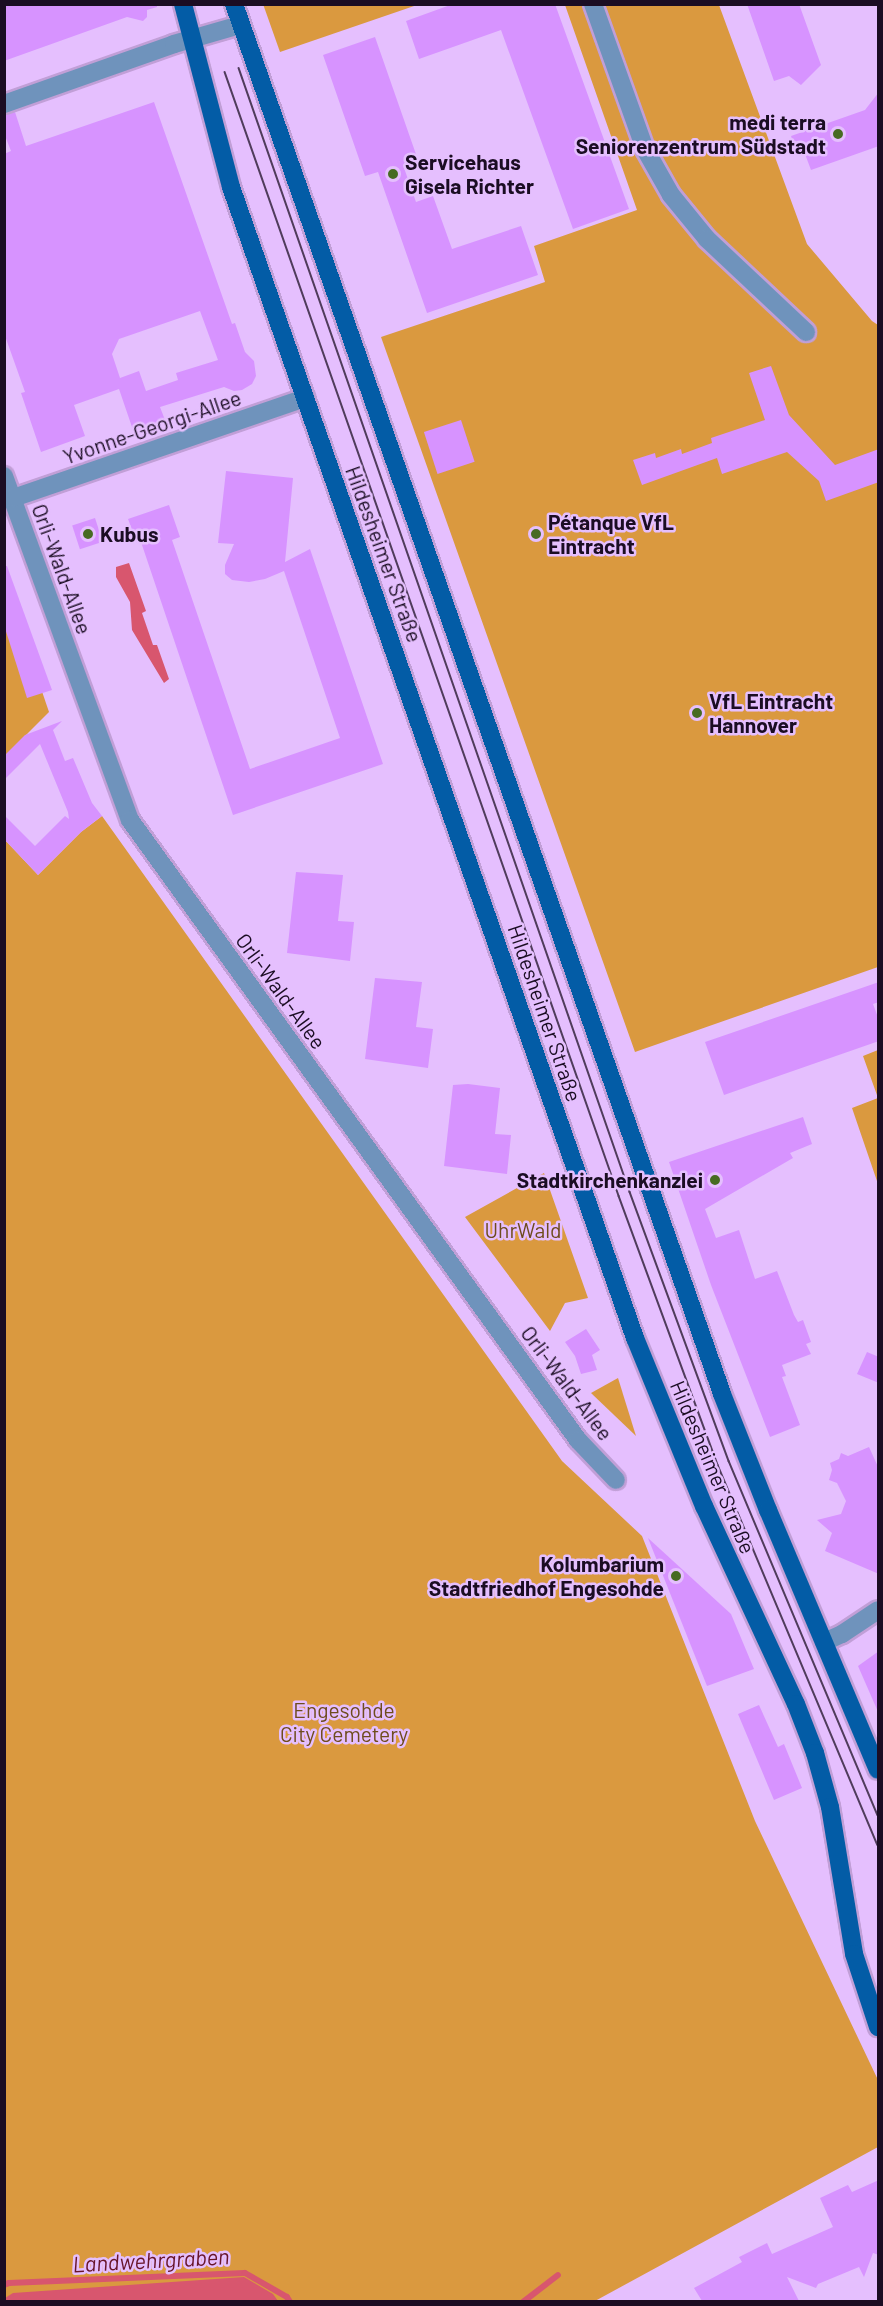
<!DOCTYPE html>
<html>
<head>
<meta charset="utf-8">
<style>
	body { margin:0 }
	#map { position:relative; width:883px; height:2306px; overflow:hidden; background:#e5bffe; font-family:Barlow,sans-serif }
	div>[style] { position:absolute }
	.green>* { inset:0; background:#da993f }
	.water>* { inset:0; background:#d8566e }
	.stream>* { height:6px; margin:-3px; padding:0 3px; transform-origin:3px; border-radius:3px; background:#d8566e }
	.building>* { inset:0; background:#d793ff; transform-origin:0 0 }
	.roads { filter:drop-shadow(2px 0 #c19fd7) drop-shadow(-2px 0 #c19fd7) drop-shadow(0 2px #c19fd7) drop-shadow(0 -2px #c19fd7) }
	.minor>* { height:18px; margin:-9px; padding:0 9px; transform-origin:9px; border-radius:9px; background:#6f93bc }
	.major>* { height:18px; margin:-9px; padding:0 9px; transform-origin:9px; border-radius:9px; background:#035ca6 }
	.tram>* { height:1.5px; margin:-0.75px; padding:0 0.75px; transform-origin:0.75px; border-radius:0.75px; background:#503c5c }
	.dots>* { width:16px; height:16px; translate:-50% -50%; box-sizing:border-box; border:3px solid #e5bffe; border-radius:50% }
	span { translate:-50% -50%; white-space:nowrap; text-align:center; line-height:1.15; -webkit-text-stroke:5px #e5bffe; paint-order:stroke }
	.poi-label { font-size:21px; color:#1b0d23; font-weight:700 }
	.right { translate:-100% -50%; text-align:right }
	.left { translate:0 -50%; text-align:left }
	.street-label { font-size:21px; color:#1b0d23 }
	.park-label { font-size:21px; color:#6e4c1d }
	.water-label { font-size:22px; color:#68152a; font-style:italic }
	.frame { position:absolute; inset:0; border:6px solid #1b0d23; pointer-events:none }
</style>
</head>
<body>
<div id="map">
	<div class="green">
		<div style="clip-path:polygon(263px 4px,417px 4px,417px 5px,280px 52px)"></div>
		<div style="clip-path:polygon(565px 5px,719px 5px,807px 244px,872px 321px,878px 325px,878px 967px,635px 1052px,381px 337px,545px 282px,534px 246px,637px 210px)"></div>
		<div style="clip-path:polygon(4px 580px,49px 712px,5px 756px,4px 756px)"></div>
		<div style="clip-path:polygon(102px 816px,562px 1461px,642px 1536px,755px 1821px,878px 2080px,878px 2147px,595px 2301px,5px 2301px,4px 839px,38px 875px,81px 832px)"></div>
		<div style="clip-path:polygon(878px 1050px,878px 1184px,852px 1108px,878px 1098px,863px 1056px)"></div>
		<div style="clip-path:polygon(544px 1173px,588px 1298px,565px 1303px,550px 1331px,465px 1217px)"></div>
		<div style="clip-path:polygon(618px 1378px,636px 1436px,591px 1393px)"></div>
	</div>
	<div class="water">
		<div style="clip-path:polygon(129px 563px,146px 611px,142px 613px,153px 645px,157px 645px,169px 679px,164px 683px,132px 630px,130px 602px,116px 577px,116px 567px)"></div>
		<div style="clip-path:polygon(244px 2277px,273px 2294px,278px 2301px,5px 2301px,5px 2298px,13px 2293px)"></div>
	</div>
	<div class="stream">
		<div style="left:4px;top:2285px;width:5px;rotate:-22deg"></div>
		<div style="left:9px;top:2283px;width:236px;rotate:-2.4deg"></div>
		<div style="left:245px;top:2273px;width:48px;rotate:29.7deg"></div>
		<div style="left:287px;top:2297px;width:6px;rotate:59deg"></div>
		<div style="left:523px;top:2302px;width:44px;rotate:-37.6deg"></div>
	</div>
	<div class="building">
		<div style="clip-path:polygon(4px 4px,157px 4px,157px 7px,147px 10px,147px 17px,143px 21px,127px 17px,4px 61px)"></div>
		<div style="clip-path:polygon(453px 4px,555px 4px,629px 209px,573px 229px,501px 30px,419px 59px,406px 21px)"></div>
		<div style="clip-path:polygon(747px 4px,799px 4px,821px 65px,801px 85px,789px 76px,774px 81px)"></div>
		<div style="clip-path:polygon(375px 37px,418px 160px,403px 165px,416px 202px,433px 196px,452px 249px,521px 226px,538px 275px,427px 313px,378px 172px,365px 176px,323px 55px)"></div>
		<div style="clip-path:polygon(879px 92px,879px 146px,811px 170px,805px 154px,798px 156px,791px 136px,865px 110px)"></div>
		<div style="clip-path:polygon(evenodd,154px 102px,232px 324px,235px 323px,245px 352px,254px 361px,256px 376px,252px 384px,242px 390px,234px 391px,224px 387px,160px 407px,165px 420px,133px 430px,119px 389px,74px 405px,85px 436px,41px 452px,21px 393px,25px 392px,4px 333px,4px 154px,11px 151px,4px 133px,4px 115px,15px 112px,26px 146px,154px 102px,200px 311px,218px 360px,176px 373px,178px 380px,146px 391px,139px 371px,120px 378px,112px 354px,119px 339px,200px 311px)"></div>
		<div style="clip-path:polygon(771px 366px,789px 415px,835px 465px,879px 449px,879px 482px,826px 501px,819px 481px,787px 452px,722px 474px,717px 458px,642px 485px,633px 460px,655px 453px,656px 458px,681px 449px,682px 454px,712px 443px,711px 438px,765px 420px,749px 373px)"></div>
		<div style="left:461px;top:420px;width:44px;height:39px;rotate:72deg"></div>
		<div style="clip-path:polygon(226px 471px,293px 478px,285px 562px,310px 549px,383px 764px,233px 815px,141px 542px,137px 543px,128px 519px,169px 505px,180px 537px,172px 540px,250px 769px,340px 738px,284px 571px,265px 579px,249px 582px,232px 580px,225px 574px,225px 565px,234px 544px,218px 543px)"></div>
		<div style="left:95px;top:518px;width:25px;height:24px;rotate:72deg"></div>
		<div style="clip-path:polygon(4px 566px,7px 566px,52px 690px,27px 698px,4px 625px)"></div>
		<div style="clip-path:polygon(62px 721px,53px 730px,65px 761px,73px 758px,92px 803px,102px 816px,81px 832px,38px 875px,4px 839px,4px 815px,35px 846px,65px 816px,69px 819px,68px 812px,40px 744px,4px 780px,4px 756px,25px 735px)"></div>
		<div style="clip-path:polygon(296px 872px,343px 875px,338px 921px,354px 922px,350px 961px,287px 953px)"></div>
		<div style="clip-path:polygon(375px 978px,422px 982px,416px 1027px,433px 1029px,428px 1068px,365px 1059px)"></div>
		<div style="clip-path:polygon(879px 982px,879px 1002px,873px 1004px,879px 1020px,879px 1041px,724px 1095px,705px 1042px)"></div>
		<div style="clip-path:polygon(468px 1084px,500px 1088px,495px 1134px,511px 1135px,507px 1174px,444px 1166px,453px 1085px)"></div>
		<div style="clip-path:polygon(803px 1117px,812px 1144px,790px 1153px,793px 1158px,705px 1209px,716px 1238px,739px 1230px,755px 1279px,777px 1271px,794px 1315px,798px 1322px,803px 1320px,811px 1342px,806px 1344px,811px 1354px,782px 1365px,786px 1376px,782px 1377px,800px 1425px,770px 1437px,711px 1285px,669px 1162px)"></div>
		<div style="clip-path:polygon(586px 1329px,600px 1350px,592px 1355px,597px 1370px,581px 1374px,575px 1356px,565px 1342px)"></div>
		<div style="clip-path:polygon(867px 1352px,879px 1357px,879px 1383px,857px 1374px)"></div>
		<div style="clip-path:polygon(869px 1447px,879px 1469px,879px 1574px,825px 1551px,832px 1533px,817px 1520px,841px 1514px,846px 1501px,837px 1483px,829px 1480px,832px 1470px,830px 1463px,839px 1459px,841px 1453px,848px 1456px)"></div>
		<div style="clip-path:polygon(648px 1538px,731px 1614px,754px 1669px,707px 1686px)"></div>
		<div style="clip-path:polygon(879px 1651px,879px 1714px,858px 1666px)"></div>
		<div style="clip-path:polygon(759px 1705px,778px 1747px,784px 1744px,802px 1788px,774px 1800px,738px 1714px)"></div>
		<div style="clip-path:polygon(879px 2180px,879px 2255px,873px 2253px,864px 2277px,859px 2267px,818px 2284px,816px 2288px,787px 2277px,799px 2301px,702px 2301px,694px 2288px,742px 2262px,739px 2257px,767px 2243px,772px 2254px,833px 2227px,820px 2198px,848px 2185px,852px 2192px)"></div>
	</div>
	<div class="roads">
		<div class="minor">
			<div style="left:593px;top:4px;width:154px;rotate:70.3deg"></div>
			<div style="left:645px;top:149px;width:53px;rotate:60.5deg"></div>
			<div style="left:671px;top:195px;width:57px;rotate:50.7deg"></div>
			<div style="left:707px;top:239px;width:136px;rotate:43.2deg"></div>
			<div style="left:4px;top:104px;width:180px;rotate:-19.4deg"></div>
			<div style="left:174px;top:44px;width:69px;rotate:-16.1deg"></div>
			<div style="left:4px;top:476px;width:366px;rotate:69.9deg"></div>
			<div style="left:130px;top:820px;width:765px;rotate:54.15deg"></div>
			<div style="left:578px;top:1440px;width:55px;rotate:46.5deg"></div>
			<div style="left:13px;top:498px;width:309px;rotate:-18.9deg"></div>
			<div style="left:824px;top:1642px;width:20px;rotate:-24deg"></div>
			<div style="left:842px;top:1634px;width:43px;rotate:-33.7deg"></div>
		</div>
		<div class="major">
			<div style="left:183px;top:4px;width:189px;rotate:75.3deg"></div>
			<div style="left:231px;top:187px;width:1220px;rotate:70.66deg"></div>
			<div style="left:635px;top:1338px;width:182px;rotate:67.7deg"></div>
			<div style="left:704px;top:1506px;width:218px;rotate:65.1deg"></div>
			<div style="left:796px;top:1704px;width:53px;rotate:68.8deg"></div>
			<div style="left:815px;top:1753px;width:56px;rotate:74.5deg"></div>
			<div style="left:830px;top:1807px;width:149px;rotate:80.7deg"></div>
			<div style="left:854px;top:1954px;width:77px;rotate:71.8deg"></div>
			<div style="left:234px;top:4px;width:1473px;rotate:70.65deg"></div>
			<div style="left:722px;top:1394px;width:125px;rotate:68.4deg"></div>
			<div style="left:768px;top:1510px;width:282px;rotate:67.1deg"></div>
		</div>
	</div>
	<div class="tram">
		<div style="left:239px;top:68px;width:1190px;rotate:70.82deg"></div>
		<div style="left:630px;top:1192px;width:287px;rotate:69.8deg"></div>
		<div style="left:729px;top:1461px;width:384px;rotate:67.2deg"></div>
		<div style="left:225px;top:72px;width:1191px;rotate:70.68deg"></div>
		<div style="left:619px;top:1196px;width:287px;rotate:69.8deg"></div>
		<div style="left:718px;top:1465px;width:412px;rotate:67.2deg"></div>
	</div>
	<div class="dots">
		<div style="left:838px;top:134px;background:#476b23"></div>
		<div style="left:393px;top:174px;background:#476b23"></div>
		<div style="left:88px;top:534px;background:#476b23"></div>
		<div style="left:536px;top:534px;background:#476b23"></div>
		<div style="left:697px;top:713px;background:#476b23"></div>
		<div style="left:715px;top:1180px;background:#476b23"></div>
		<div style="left:676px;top:1576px;background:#476b23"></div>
	</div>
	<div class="poi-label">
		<span class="right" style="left:826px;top:134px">medi terra<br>Seniorenzentrum Südstadt</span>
		<span class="left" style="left:405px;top:174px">Servicehaus<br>Gisela Richter</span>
		<span class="left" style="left:548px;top:534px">Pétanque VfL<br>Eintracht</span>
		<span class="left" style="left:100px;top:534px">Kubus</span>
		<span class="left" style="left:709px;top:713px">VfL Eintracht<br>Hannover</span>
		<span class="right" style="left:703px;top:1180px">Stadtkirchenkanzlei</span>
		<span class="right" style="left:664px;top:1576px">Kolumbarium<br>Stadtfriedhof Engesohde</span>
	</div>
	<div class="street-label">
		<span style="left:152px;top:427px;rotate:-19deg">Yvonne-Georgi-Allee</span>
		<span style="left:384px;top:554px;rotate:70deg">Hildesheimer Straße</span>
		<span style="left:62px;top:569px;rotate:70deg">Orli-Wald-Allee</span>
		<span style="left:281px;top:991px;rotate:54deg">Orli-Wald-Allee</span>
		<span style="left:545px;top:1013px;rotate:71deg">Hildesheimer Straße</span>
		<span style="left:567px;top:1383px;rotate:53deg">Orli-Wald-Allee</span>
		<span style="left:713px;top:1467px;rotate:67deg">Hildesheimer Straße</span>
	</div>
	<div class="park-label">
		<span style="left:523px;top:1230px">UhrWald</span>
		<span style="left:344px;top:1722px">Engesohde<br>City Cemetery</span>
	</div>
	<div class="water-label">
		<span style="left:151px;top:2260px;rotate:-3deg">Landwehrgraben</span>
	</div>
	<div class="frame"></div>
</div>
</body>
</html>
